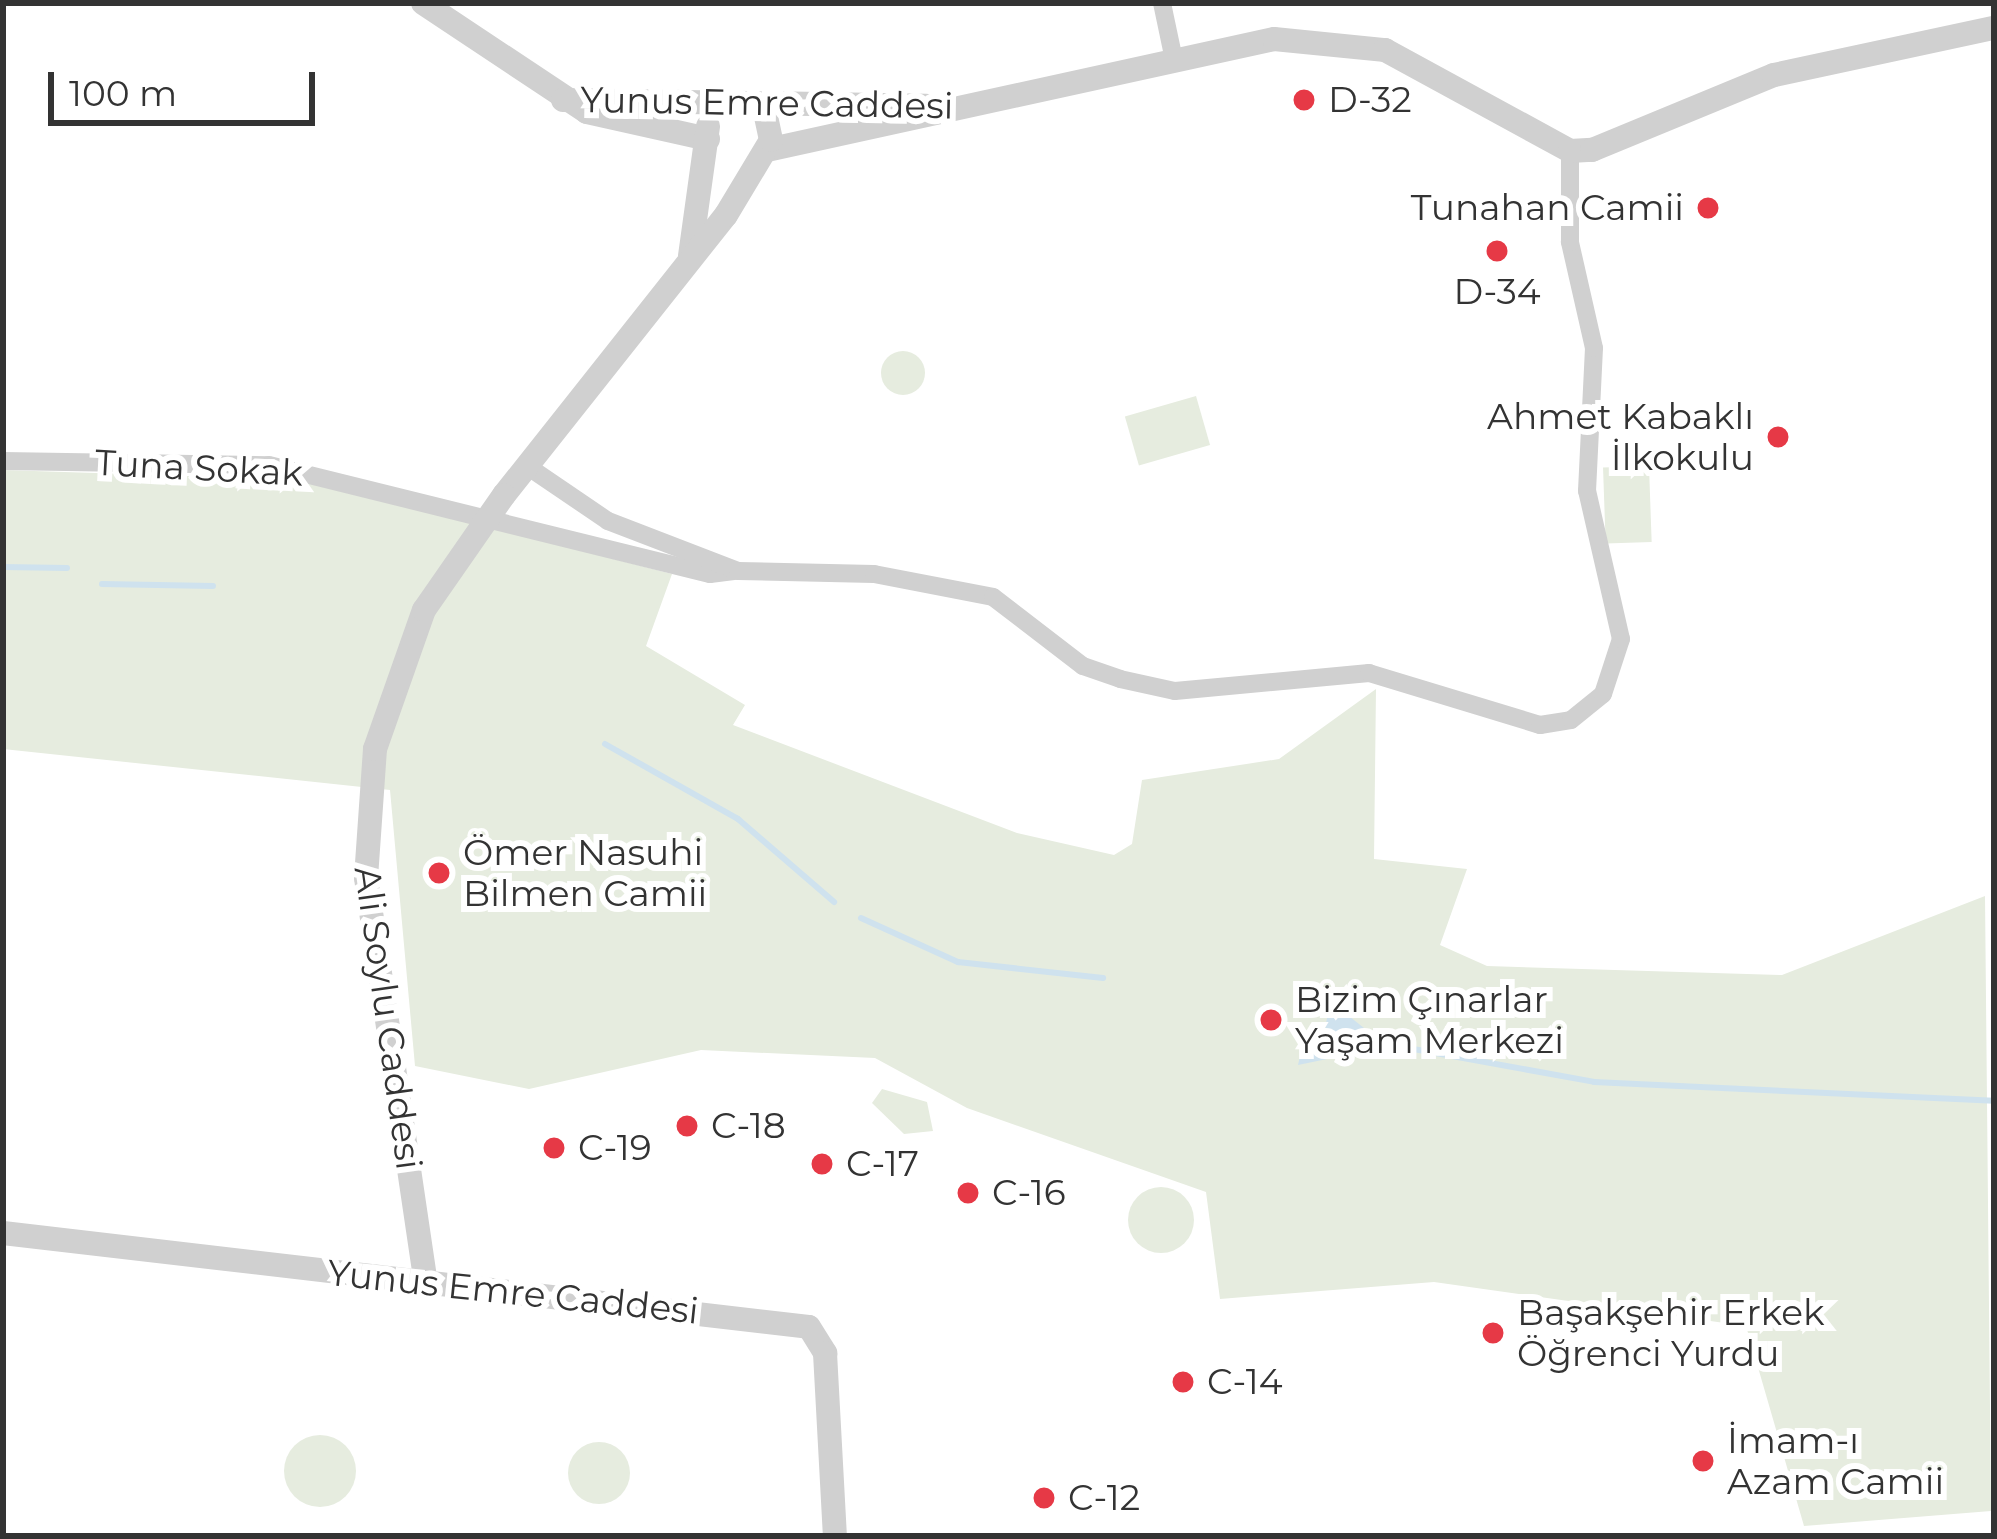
<!DOCTYPE html>
<html>
<head>
<meta charset="utf-8">
<style>
	body { margin:0 }
	#map { position:relative; width:1997px; height:1539px; overflow:hidden; background:#fff; font-family:Montserrat,sans-serif }
	div>[style] { position:absolute }
	.green>* { inset:0; background:#e6ecdf; transform-origin:0 0 }
	.round { border-radius:50% }
	.water>* { inset:0; background:#cfe2ee }
	.stream>* { height:6px; margin:-3px; padding:0 3px; transform-origin:3px; border-radius:3px; background:#cfe2ee }
	.minor>* { height:18px; margin:-9px; padding:0 9px; transform-origin:9px; border-radius:9px; background:#d0d0d0 }
	.tertiary>* { height:24px; margin:-12px; padding:0 12px; transform-origin:12px; border-radius:12px; background:#d0d0d0 }
	.tertiary-bridge>* { height:24px; margin:-12px; padding:0 12px; transform-origin:12px; border-radius:12px; background:#d0d0d0 }
	.dots>* { width:33px; height:33px; translate:-50% -50%; box-sizing:border-box; border:6px solid #fff; border-radius:50% }
	span { translate:-50% -50%; white-space:nowrap; text-align:center; line-height:1.15; -webkit-text-stroke:12px #fff; paint-order:stroke }
	.poi-label { font-size:36px; color:#333 }
	.left { translate:0 -50%; text-align:left }
	.right { translate:-100% -50%; text-align:right }
	.street-label { font-size:36px; color:#333 }
	.frame { position:absolute; inset:0; border:6px solid #333; pointer-events:none }
	.scale { position:absolute; left:48px; top:72px; width:267px; height:54px; box-sizing:border-box; border:6px solid #333; border-top:0; padding-left:15px; font-size:36px; line-height:42px; white-space:nowrap; color:#333; -webkit-text-stroke:9px #fff; paint-order:stroke }
</style>
</head>
<body>
<div id="map">
	<div class="green">
		<div class="round" style="left:881px;top:351px;width:44px;height:44px"></div>
		<div style="left:1196px;top:396px;width:51px;height:74px;rotate:74deg"></div>
		<div style="left:1649px;top:466px;width:76px;height:46px;rotate:88deg"></div>
		<div style="clip-path:polygon(3px 470px,308px 480px,672px 574px,646px 646px,745px 705px,733px 725px,1017px 833px,1114px 855px,1132px 844px,1142px 780px,1279px 759px,1376px 689px,1374px 859px,1467px 869px,1440px 945px,1487px 966px,1782px 975px,1985px 896px,1991px 1511px,1804px 1526px,1746px 1326px,1434px 1282px,1220px 1299px,1206px 1192px,967px 1108px,875px 1058px,701px 1050px,529px 1089px,415px 1066px,390px 790px,3px 749px)"></div>
		<div style="clip-path:polygon(882px 1089px,927px 1102px,933px 1131px,904px 1134px,872px 1103px)"></div>
		<div class="round" style="left:1128px;top:1187px;width:66px;height:66px"></div>
		<div class="round" style="left:284px;top:1435px;width:72px;height:72px"></div>
		<div class="round" style="left:568px;top:1442px;width:62px;height:62px"></div>
	</div>
	<div class="water">
		<div style="clip-path:polygon(1315px 989px,1364px 1028px,1361px 1052px,1298px 1065px,1304px 1039px,1323px 1041px,1328px 1012px,1312px 1008px)"></div>
	</div>
	<div class="stream">
		<div style="left:3px;top:567px;width:64px;rotate:0.9deg"></div>
		<div style="left:102px;top:584px;width:111px;rotate:1deg"></div>
		<div style="left:605px;top:744px;width:153px;rotate:29.4deg"></div>
		<div style="left:738px;top:819px;width:127px;rotate:40.8deg"></div>
		<div style="left:861px;top:918px;width:107px;rotate:24.4deg"></div>
		<div style="left:958px;top:962px;width:146px;rotate:6.3deg"></div>
		<div style="left:1364px;top:1040px;width:234px;rotate:10.3deg"></div>
		<div style="left:1594px;top:1082px;width:400px;rotate:2.7deg"></div>
	</div>
	<div class="minor">
		<div style="left:1162px;top:3px;width:53px;rotate:78.1deg"></div>
		<div style="left:3px;top:461px;width:266px;rotate:0.9deg"></div>
		<div style="left:269px;top:465px;width:454px;rotate:13.9deg"></div>
		<div style="left:710px;top:574px;width:24px;rotate:-7deg"></div>
		<div style="left:530px;top:468px;width:94px;rotate:34.2deg"></div>
		<div style="left:608px;top:521px;width:139px;rotate:21deg"></div>
		<div style="left:738px;top:571px;width:136px;rotate:1.3deg"></div>
		<div style="left:874px;top:574px;width:121px;rotate:10.9deg"></div>
		<div style="left:993px;top:597px;width:113px;rotate:37.5deg"></div>
		<div style="left:1083px;top:666px;width:39px;rotate:19deg"></div>
		<div style="left:1120px;top:679px;width:56px;rotate:12.3deg"></div>
		<div style="left:1175px;top:691px;width:195px;rotate:-5.3deg"></div>
		<div style="left:1369px;top:673px;width:179px;rotate:16.9deg"></div>
		<div style="left:1540px;top:725px;width:31px;rotate:-9deg"></div>
		<div style="left:1571px;top:720px;width:41px;rotate:-39.1deg"></div>
		<div style="left:1603px;top:694px;width:58px;rotate:-71.9deg"></div>
		<div style="left:1621px;top:639px;width:152px;rotate:-102.9deg"></div>
		<div style="left:1587px;top:491px;width:143px;rotate:-87.2deg"></div>
		<div style="left:1594px;top:348px;width:109px;rotate:-102.8deg"></div>
		<div style="left:1570px;top:242px;width:91px;rotate:-90deg"></div>
	</div>
	<div class="tertiary">
		<div style="left:423px;top:3px;width:197px;rotate:33.6deg"></div>
		<div style="left:587px;top:112px;width:124px;rotate:12.6deg"></div>
		<div style="left:563px;top:100px;width:363px;rotate:0.9deg"></div>
		<div style="left:767px;top:150px;width:519px;rotate:-12.35deg"></div>
		<div style="left:1274px;top:39px;width:112px;rotate:5.7deg"></div>
		<div style="left:1385px;top:50px;width:211px;rotate:28.6deg"></div>
		<div style="left:1570px;top:151px;width:22px;rotate:-3deg"></div>
		<div style="left:1592px;top:150px;width:197px;rotate:-22.4deg"></div>
		<div style="left:1774px;top:75px;width:225px;rotate:-12.1deg"></div>
		<div style="left:690px;top:256px;width:131px;rotate:-82.1deg"></div>
		<div style="left:504px;top:495px;width:357px;rotate:-51.6deg"></div>
		<div style="left:726px;top:215px;width:87px;rotate:-59deg"></div>
		<div style="left:771px;top:140px;width:34px;rotate:-102deg"></div>
		<div style="left:375px;top:749px;width:129px;rotate:94deg"></div>
		<div style="left:366px;top:878px;width:408px;rotate:81.6deg"></div>
		<div style="left:3px;top:1233px;width:811px;rotate:6.65deg"></div>
		<div style="left:809px;top:1327px;width:31px;rotate:58deg"></div>
		<div style="left:825px;top:1353px;width:183px;rotate:86.9deg"></div>
	</div>
	<div class="tertiary-bridge">
		<div style="left:375px;top:749px;width:147px;rotate:-70.6deg"></div>
		<div style="left:424px;top:610px;width:140px;rotate:-55.2deg"></div>
	</div>
	<div class="dots">
		<div style="left:1304px;top:100px;background:#e63946"></div>
		<div style="left:1708px;top:208px;background:#e63946"></div>
		<div style="left:1497px;top:251px;background:#e63946"></div>
		<div style="left:1778px;top:437px;background:#e63946"></div>
		<div style="left:439px;top:873px;background:#e63946"></div>
		<div style="left:1271px;top:1020px;background:#e63946"></div>
		<div style="left:687px;top:1126px;background:#e63946"></div>
		<div style="left:554px;top:1148px;background:#e63946"></div>
		<div style="left:822px;top:1164px;background:#e63946"></div>
		<div style="left:968px;top:1193px;background:#e63946"></div>
		<div style="left:1493px;top:1333px;background:#e63946"></div>
		<div style="left:1183px;top:1382px;background:#e63946"></div>
		<div style="left:1703px;top:1461px;background:#e63946"></div>
		<div style="left:1044px;top:1498px;background:#e63946"></div>
	</div>
	<div class="poi-label">
		<span class="left" style="left:1328px;top:100px">D-32</span>
		<span class="right" style="left:1684px;top:208px">Tunahan Camii</span>
		<span style="left:1497px;top:292px">D-34</span>
		<span class="right" style="left:1754px;top:437px">Ahmet Kabaklı<br>İlkokulu</span>
		<span class="left" style="left:463px;top:873px">Ömer Nasuhi<br>Bilmen Camii</span>
		<span class="left" style="left:1295px;top:1020px">Bizim Çınarlar<br>Yaşam Merkezi</span>
		<span class="left" style="left:711px;top:1126px">C-18</span>
		<span class="left" style="left:578px;top:1148px">C-19</span>
		<span class="left" style="left:846px;top:1164px">C-17</span>
		<span class="left" style="left:992px;top:1193px">C-16</span>
		<span class="left" style="left:1517px;top:1333px">Başakşehir Erkek<br>Öğrenci Yurdu</span>
		<span class="left" style="left:1207px;top:1382px">C-14</span>
		<span class="left" style="left:1727px;top:1461px">İmam-ı<br>Azam Camii</span>
		<span class="left" style="left:1068px;top:1498px">C-12</span>
	</div>
	<div class="street-label">
		<span style="left:767px;top:103px;rotate:1deg">Yunus Emre Caddesi</span>
		<span style="left:199px;top:468px;rotate:3deg">Tuna Sokak</span>
		<span style="left:388px;top:1018px;rotate:82deg">Ali Soylu Caddesi</span>
		<span style="left:513px;top:1292px;rotate:6deg">Yunus Emre Caddesi</span>
	</div>
	<div class="frame"></div>
	<div class="scale">100 m</div>
</div>
</body>
</html>
